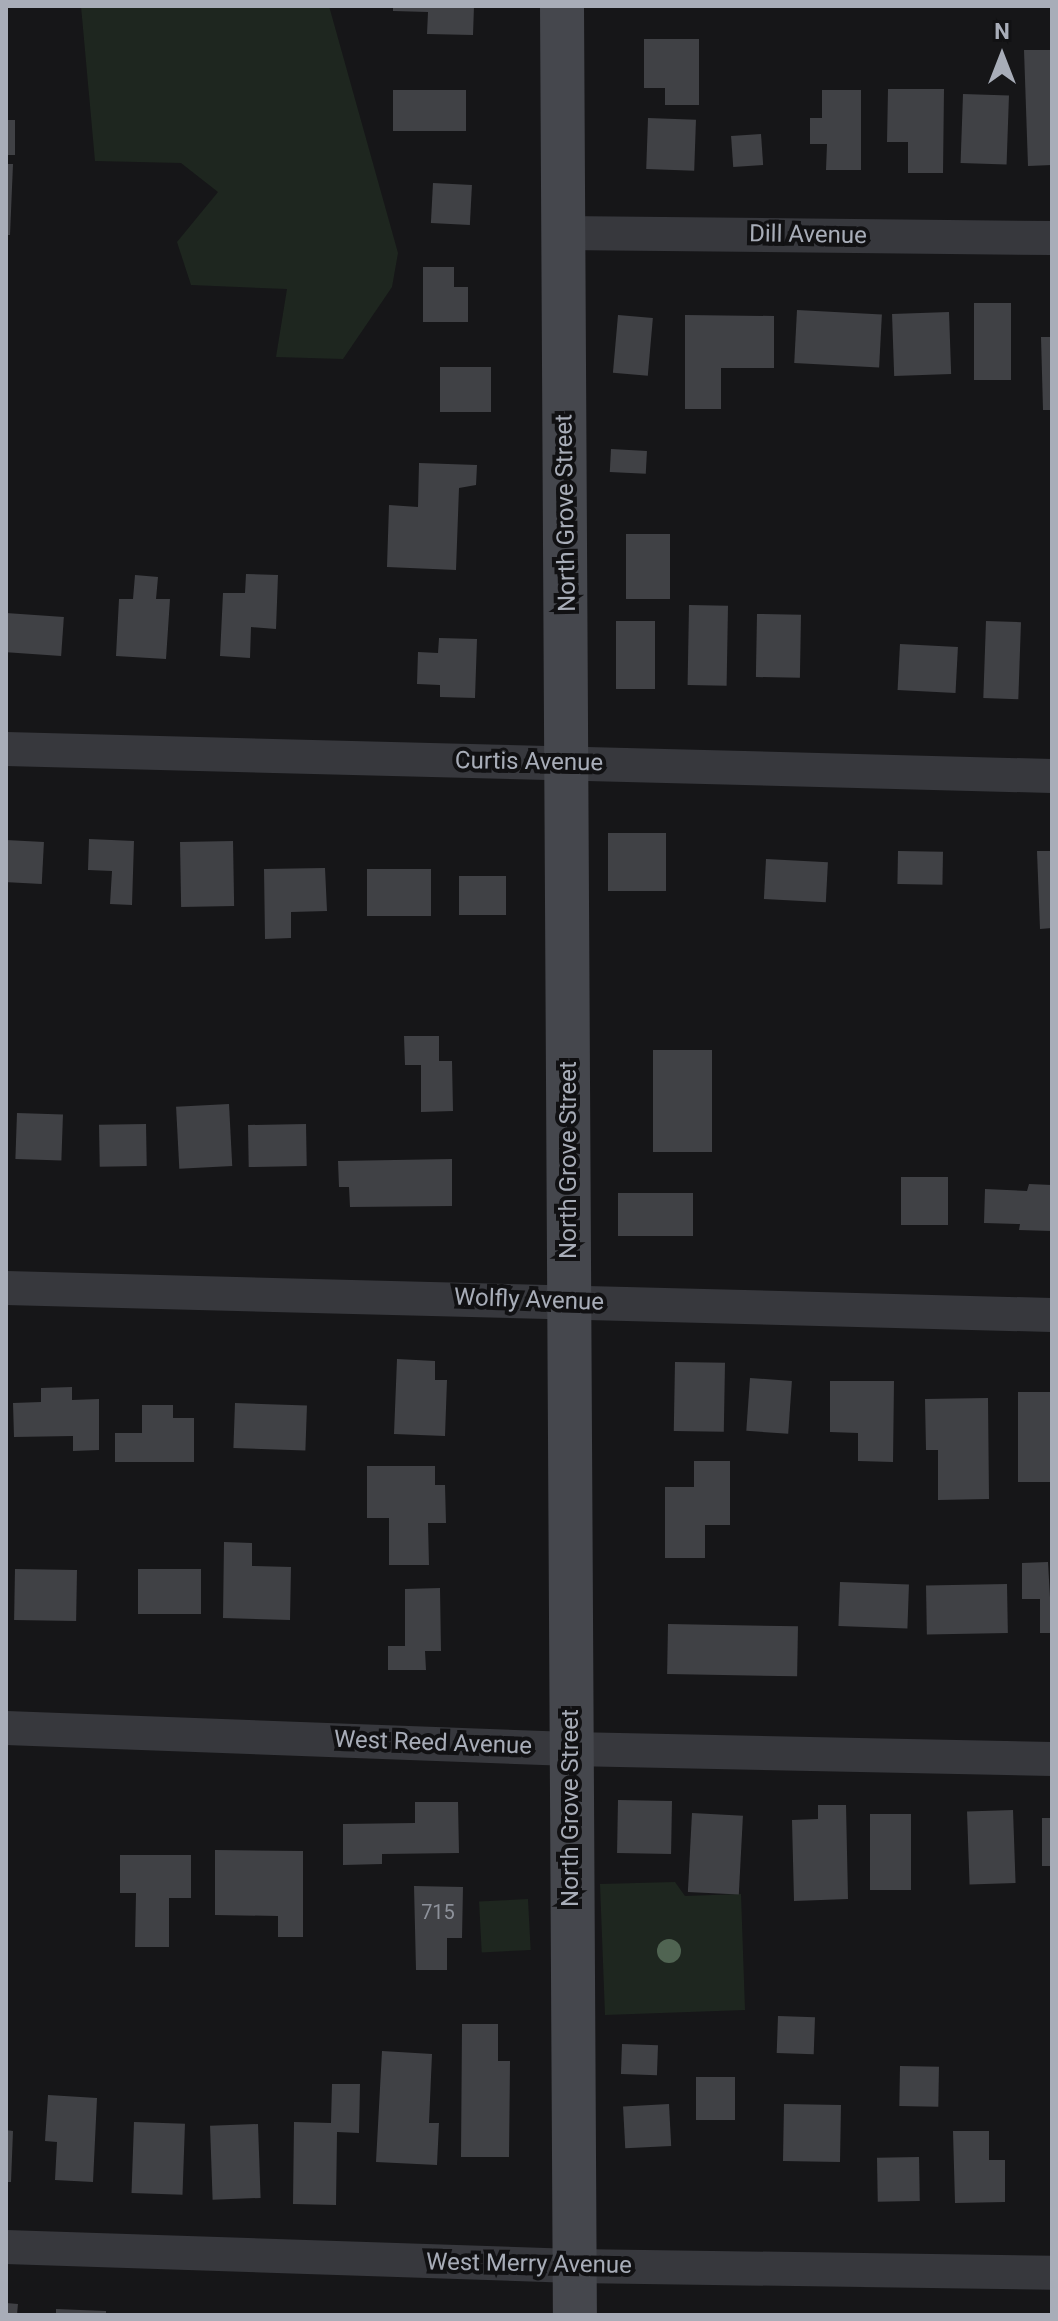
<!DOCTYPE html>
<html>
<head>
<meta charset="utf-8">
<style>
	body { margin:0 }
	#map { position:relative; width:1058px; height:2321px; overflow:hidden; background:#161618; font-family:Roboto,sans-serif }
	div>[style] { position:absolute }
	.green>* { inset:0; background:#1e261f; transform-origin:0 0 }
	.building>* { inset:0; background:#404145; transform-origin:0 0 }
	.street>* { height:34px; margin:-17px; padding:0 17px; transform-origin:17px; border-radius:17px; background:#37383d }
	.secondary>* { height:44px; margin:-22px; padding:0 22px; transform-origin:22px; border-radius:22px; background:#45474d }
	.trees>* { width:24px; height:24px; margin:-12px; border-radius:50%; background:#506452 }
	span { translate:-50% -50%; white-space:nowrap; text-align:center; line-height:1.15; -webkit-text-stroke:8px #111113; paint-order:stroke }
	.number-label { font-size:20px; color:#8e929b }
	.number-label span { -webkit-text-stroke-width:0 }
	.street-label { font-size:24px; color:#a8adb8 }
	.frame { position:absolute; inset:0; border:8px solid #a8adb8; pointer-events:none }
	.north { position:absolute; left:962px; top:16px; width:80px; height:80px; -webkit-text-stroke:6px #111113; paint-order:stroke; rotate:0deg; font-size:22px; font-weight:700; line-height:32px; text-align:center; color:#a8adb8 }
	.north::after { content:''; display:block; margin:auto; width:28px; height:36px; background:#a8adb8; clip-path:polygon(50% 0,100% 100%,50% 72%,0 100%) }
</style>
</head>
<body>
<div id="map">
	<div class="green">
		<div style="clip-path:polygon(81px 6px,329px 6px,398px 253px,392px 287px,343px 359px,276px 357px,287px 289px,191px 285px,177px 242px,218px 192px,181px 163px,95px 161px)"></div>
		<div style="clip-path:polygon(675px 1882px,685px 1896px,741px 1894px,745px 2010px,605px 2015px,600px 1884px)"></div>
		<div style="left:528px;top:1899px;width:51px;height:49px;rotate:87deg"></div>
	</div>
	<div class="building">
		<div style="clip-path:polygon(393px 6px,474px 6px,473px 35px,427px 34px,428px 12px,393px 11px)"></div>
		<div style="clip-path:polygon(644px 39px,699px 39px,699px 105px,665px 105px,665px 88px,644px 88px)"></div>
		<div style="clip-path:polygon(1024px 50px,1052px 50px,1052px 165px,1028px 166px)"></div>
		<div style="clip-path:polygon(888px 89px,944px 89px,943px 173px,908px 173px,908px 142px,887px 142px)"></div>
		<div style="left:393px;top:90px;width:73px;height:41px"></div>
		<div style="clip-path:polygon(822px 90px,861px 90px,861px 170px,826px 170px,827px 144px,810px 144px,810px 118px,822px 118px)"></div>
		<div style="left:963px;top:94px;width:46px;height:69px;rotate:2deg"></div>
		<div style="left:648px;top:118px;width:48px;height:51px;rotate:2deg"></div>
		<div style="left:6px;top:120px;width:9px;height:35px"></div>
		<div style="left:761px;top:134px;width:31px;height:30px;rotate:86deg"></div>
		<div style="clip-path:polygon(6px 164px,13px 164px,10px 235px,6px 235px)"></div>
		<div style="left:433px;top:183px;width:39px;height:40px;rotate:3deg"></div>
		<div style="clip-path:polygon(423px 267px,454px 267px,454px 287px,468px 287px,468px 322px,423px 322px)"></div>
		<div style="left:974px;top:303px;width:37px;height:77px"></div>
		<div style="left:797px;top:310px;width:85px;height:53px;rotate:3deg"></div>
		<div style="left:949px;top:312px;width:62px;height:57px;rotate:88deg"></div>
		<div style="left:618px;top:315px;width:35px;height:58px;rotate:5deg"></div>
		<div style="clip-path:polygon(685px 315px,774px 316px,774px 368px,721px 368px,721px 409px,685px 409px)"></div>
		<div style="clip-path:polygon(1041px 337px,1052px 337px,1052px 410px,1043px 410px)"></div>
		<div style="left:440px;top:367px;width:51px;height:45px"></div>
		<div style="left:611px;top:449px;width:36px;height:23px;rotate:3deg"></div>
		<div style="clip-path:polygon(419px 463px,477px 465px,476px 485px,459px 488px,456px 570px,387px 567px,389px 505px,418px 507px)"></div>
		<div style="left:626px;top:534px;width:44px;height:65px"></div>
		<div style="clip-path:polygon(246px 574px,278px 575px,276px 629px,251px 627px,250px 658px,220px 656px,223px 593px,245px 593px)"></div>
		<div style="clip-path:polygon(135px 575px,158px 577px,156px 599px,170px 599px,166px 659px,116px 656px,119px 599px,133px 599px)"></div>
		<div style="left:689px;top:605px;width:39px;height:80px;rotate:1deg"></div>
		<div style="left:6px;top:613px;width:58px;height:39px;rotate:4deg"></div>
		<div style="left:757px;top:614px;width:44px;height:63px;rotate:1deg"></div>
		<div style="left:616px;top:621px;width:39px;height:68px"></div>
		<div style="left:986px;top:621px;width:35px;height:77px;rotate:2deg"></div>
		<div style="clip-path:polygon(439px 638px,477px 639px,475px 698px,440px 697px,440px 685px,417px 684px,418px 652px,438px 653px)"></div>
		<div style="left:900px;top:644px;width:58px;height:46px;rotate:3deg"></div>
		<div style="left:608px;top:833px;width:58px;height:58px"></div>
		<div style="clip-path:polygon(89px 839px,134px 841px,132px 905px,110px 904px,112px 871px,88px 870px)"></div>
		<div style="left:6px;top:840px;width:38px;height:42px;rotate:3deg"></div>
		<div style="left:233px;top:841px;width:65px;height:53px;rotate:89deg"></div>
		<div style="left:898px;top:851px;width:45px;height:33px;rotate:1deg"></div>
		<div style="clip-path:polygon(1037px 851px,1052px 851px,1052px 928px,1040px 929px)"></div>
		<div style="left:766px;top:859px;width:62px;height:40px;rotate:3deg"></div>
		<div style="clip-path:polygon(325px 868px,327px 911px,291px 912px,291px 938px,265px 939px,264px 869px)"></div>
		<div style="left:431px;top:869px;width:47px;height:64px;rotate:90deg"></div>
		<div style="left:459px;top:876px;width:47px;height:39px"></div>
		<div style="clip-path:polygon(404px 1036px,439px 1036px,439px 1061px,452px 1061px,453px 1111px,421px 1112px,421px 1065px,405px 1065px)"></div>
		<div style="left:653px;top:1050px;width:59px;height:102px"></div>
		<div style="left:229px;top:1104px;width:62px;height:53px;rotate:87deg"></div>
		<div style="left:17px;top:1113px;width:46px;height:46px;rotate:2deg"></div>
		<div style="left:146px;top:1124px;width:42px;height:47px;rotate:89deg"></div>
		<div style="left:306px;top:1124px;width:42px;height:58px;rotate:89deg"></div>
		<div style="clip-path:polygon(452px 1159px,452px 1206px,350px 1207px,349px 1187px,339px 1187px,338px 1161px)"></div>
		<div style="left:901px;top:1177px;width:47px;height:48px"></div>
		<div style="clip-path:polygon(1029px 1184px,1052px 1185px,1052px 1231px,1019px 1230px,1020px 1224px,984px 1223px,985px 1189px,1027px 1191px)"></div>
		<div style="left:618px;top:1193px;width:75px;height:43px"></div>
		<div style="clip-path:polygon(397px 1359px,435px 1361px,435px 1380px,447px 1380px,445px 1436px,394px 1434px)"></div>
		<div style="left:675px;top:1362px;width:50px;height:69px;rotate:1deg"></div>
		<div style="left:750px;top:1378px;width:42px;height:53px;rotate:4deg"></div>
		<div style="clip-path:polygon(830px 1381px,894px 1381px,893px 1462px,858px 1461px,858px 1433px,830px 1432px)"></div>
		<div style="clip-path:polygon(72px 1387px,72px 1400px,99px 1399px,99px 1450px,73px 1451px,73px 1436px,14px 1437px,13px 1403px,41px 1402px,41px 1388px)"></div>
		<div style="left:1052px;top:1392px;width:90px;height:34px;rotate:90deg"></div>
		<div style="clip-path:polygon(988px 1398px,989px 1499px,938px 1500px,938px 1450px,926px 1450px,925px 1399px)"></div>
		<div style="left:235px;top:1403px;width:72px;height:45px;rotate:2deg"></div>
		<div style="clip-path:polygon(142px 1405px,173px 1405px,173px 1418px,194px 1418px,194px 1462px,115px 1462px,115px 1433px,142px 1433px)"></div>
		<div style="clip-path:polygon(694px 1461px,730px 1461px,730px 1525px,705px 1525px,705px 1558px,665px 1558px,665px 1487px,694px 1487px)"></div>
		<div style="clip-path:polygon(367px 1466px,435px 1466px,435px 1485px,445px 1485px,446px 1523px,428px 1523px,429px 1565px,389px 1565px,389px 1518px,367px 1518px)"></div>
		<div style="clip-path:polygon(224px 1542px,252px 1543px,252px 1566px,291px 1567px,290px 1620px,223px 1618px)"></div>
		<div style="clip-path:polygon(1048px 1562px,1052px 1633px,1040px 1633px,1040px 1599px,1022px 1599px,1022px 1563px)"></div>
		<div style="left:15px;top:1569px;width:62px;height:51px;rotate:1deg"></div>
		<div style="left:138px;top:1569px;width:63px;height:45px"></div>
		<div style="left:840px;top:1582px;width:69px;height:44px;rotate:2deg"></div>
		<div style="left:1007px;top:1584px;width:49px;height:81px;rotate:89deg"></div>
		<div style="clip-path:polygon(440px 1588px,441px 1651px,425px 1651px,426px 1670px,388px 1670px,388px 1646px,405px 1646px,405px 1589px)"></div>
		<div style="left:668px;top:1624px;width:130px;height:50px;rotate:1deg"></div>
		<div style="left:618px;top:1800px;width:54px;height:53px;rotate:1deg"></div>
		<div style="clip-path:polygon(415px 1802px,458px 1802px,459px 1853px,382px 1854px,382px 1864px,343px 1865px,343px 1824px,415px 1823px)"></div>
		<div style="clip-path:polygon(818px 1805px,846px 1805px,848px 1899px,794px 1901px,792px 1820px,818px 1819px)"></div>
		<div style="left:1013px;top:1810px;width:73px;height:46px;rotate:88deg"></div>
		<div style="left:692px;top:1813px;width:51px;height:79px;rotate:3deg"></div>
		<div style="left:870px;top:1814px;width:41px;height:76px"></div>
		<div style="left:1042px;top:1818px;width:10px;height:48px"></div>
		<div style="clip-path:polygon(215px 1850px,303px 1851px,303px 1937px,278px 1937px,278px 1916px,215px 1915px)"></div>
		<div style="clip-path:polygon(120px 1855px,191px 1855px,191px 1898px,169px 1898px,169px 1947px,135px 1947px,136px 1893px,120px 1893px)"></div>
		<div style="clip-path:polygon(414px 1886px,463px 1887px,462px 1938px,447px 1938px,447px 1970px,416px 1970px)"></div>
		<div style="left:778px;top:2016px;width:37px;height:37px;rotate:2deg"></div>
		<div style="clip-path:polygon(462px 2024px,498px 2024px,498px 2061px,510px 2061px,509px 2157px,461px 2157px)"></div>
		<div style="left:622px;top:2044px;width:36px;height:30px;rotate:2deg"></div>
		<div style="clip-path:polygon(382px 2051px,432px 2054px,429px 2123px,439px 2123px,437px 2165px,376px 2162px)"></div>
		<div style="left:900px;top:2066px;width:39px;height:40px;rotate:1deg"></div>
		<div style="left:696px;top:2077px;width:39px;height:43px"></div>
		<div style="clip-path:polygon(332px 2084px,360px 2084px,359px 2133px,337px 2132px,336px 2205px,293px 2204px,294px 2122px,331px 2123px)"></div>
		<div style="clip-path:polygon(48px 2095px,97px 2098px,93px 2182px,55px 2180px,57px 2142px,45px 2141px)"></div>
		<div style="left:669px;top:2104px;width:42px;height:46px;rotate:87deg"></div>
		<div style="left:784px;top:2104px;width:57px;height:57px;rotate:1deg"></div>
		<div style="left:134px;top:2122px;width:51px;height:71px;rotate:2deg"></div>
		<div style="left:258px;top:2124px;width:74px;height:48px;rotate:88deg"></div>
		<div style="clip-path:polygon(6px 2130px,13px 2131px,11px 2182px,6px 2182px)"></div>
		<div style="clip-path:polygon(953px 2131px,989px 2131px,989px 2160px,1005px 2160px,1005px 2202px,955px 2203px)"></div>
		<div style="left:919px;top:2157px;width:44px;height:42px;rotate:89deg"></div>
		<div style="left:6px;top:2303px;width:12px;height:12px;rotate:5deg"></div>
		<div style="clip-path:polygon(56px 2309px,106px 2311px,106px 2315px,56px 2315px)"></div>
	</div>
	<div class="street">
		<div style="left:563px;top:233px;width:489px;rotate:0.6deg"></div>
		<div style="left:6px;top:749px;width:1046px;rotate:1.48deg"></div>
		<div style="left:6px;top:1288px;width:1046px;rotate:1.48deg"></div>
		<div style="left:6px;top:1728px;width:565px;rotate:2.13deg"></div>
		<div style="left:571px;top:1749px;width:481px;rotate:1.2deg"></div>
		<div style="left:6px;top:2247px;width:569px;rotate:1.91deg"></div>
		<div style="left:575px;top:2266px;width:477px;rotate:0.8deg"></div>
	</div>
	<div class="secondary">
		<div style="left:562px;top:6px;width:2309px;rotate:89.68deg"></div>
	</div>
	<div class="trees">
		<div style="left:669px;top:1951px"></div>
	</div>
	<div class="number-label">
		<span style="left:438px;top:1912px">715</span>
	</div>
	<div class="street-label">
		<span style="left:808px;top:235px;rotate:1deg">Dill Avenue</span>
		<span style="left:566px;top:513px;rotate:-91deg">North Grove Street</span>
		<span style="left:529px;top:762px;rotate:1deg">Curtis Avenue</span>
		<span style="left:569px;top:1160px;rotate:-90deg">North Grove Street</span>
		<span style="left:529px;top:1300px;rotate:2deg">Wolfly Avenue</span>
		<span style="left:433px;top:1743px;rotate:2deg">West Reed Avenue</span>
		<span style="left:571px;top:1808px;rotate:-90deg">North Grove Street</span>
		<span style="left:529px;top:2264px;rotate:1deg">West Merry Avenue</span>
	</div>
	<div class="frame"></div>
	<div class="north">N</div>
</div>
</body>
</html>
